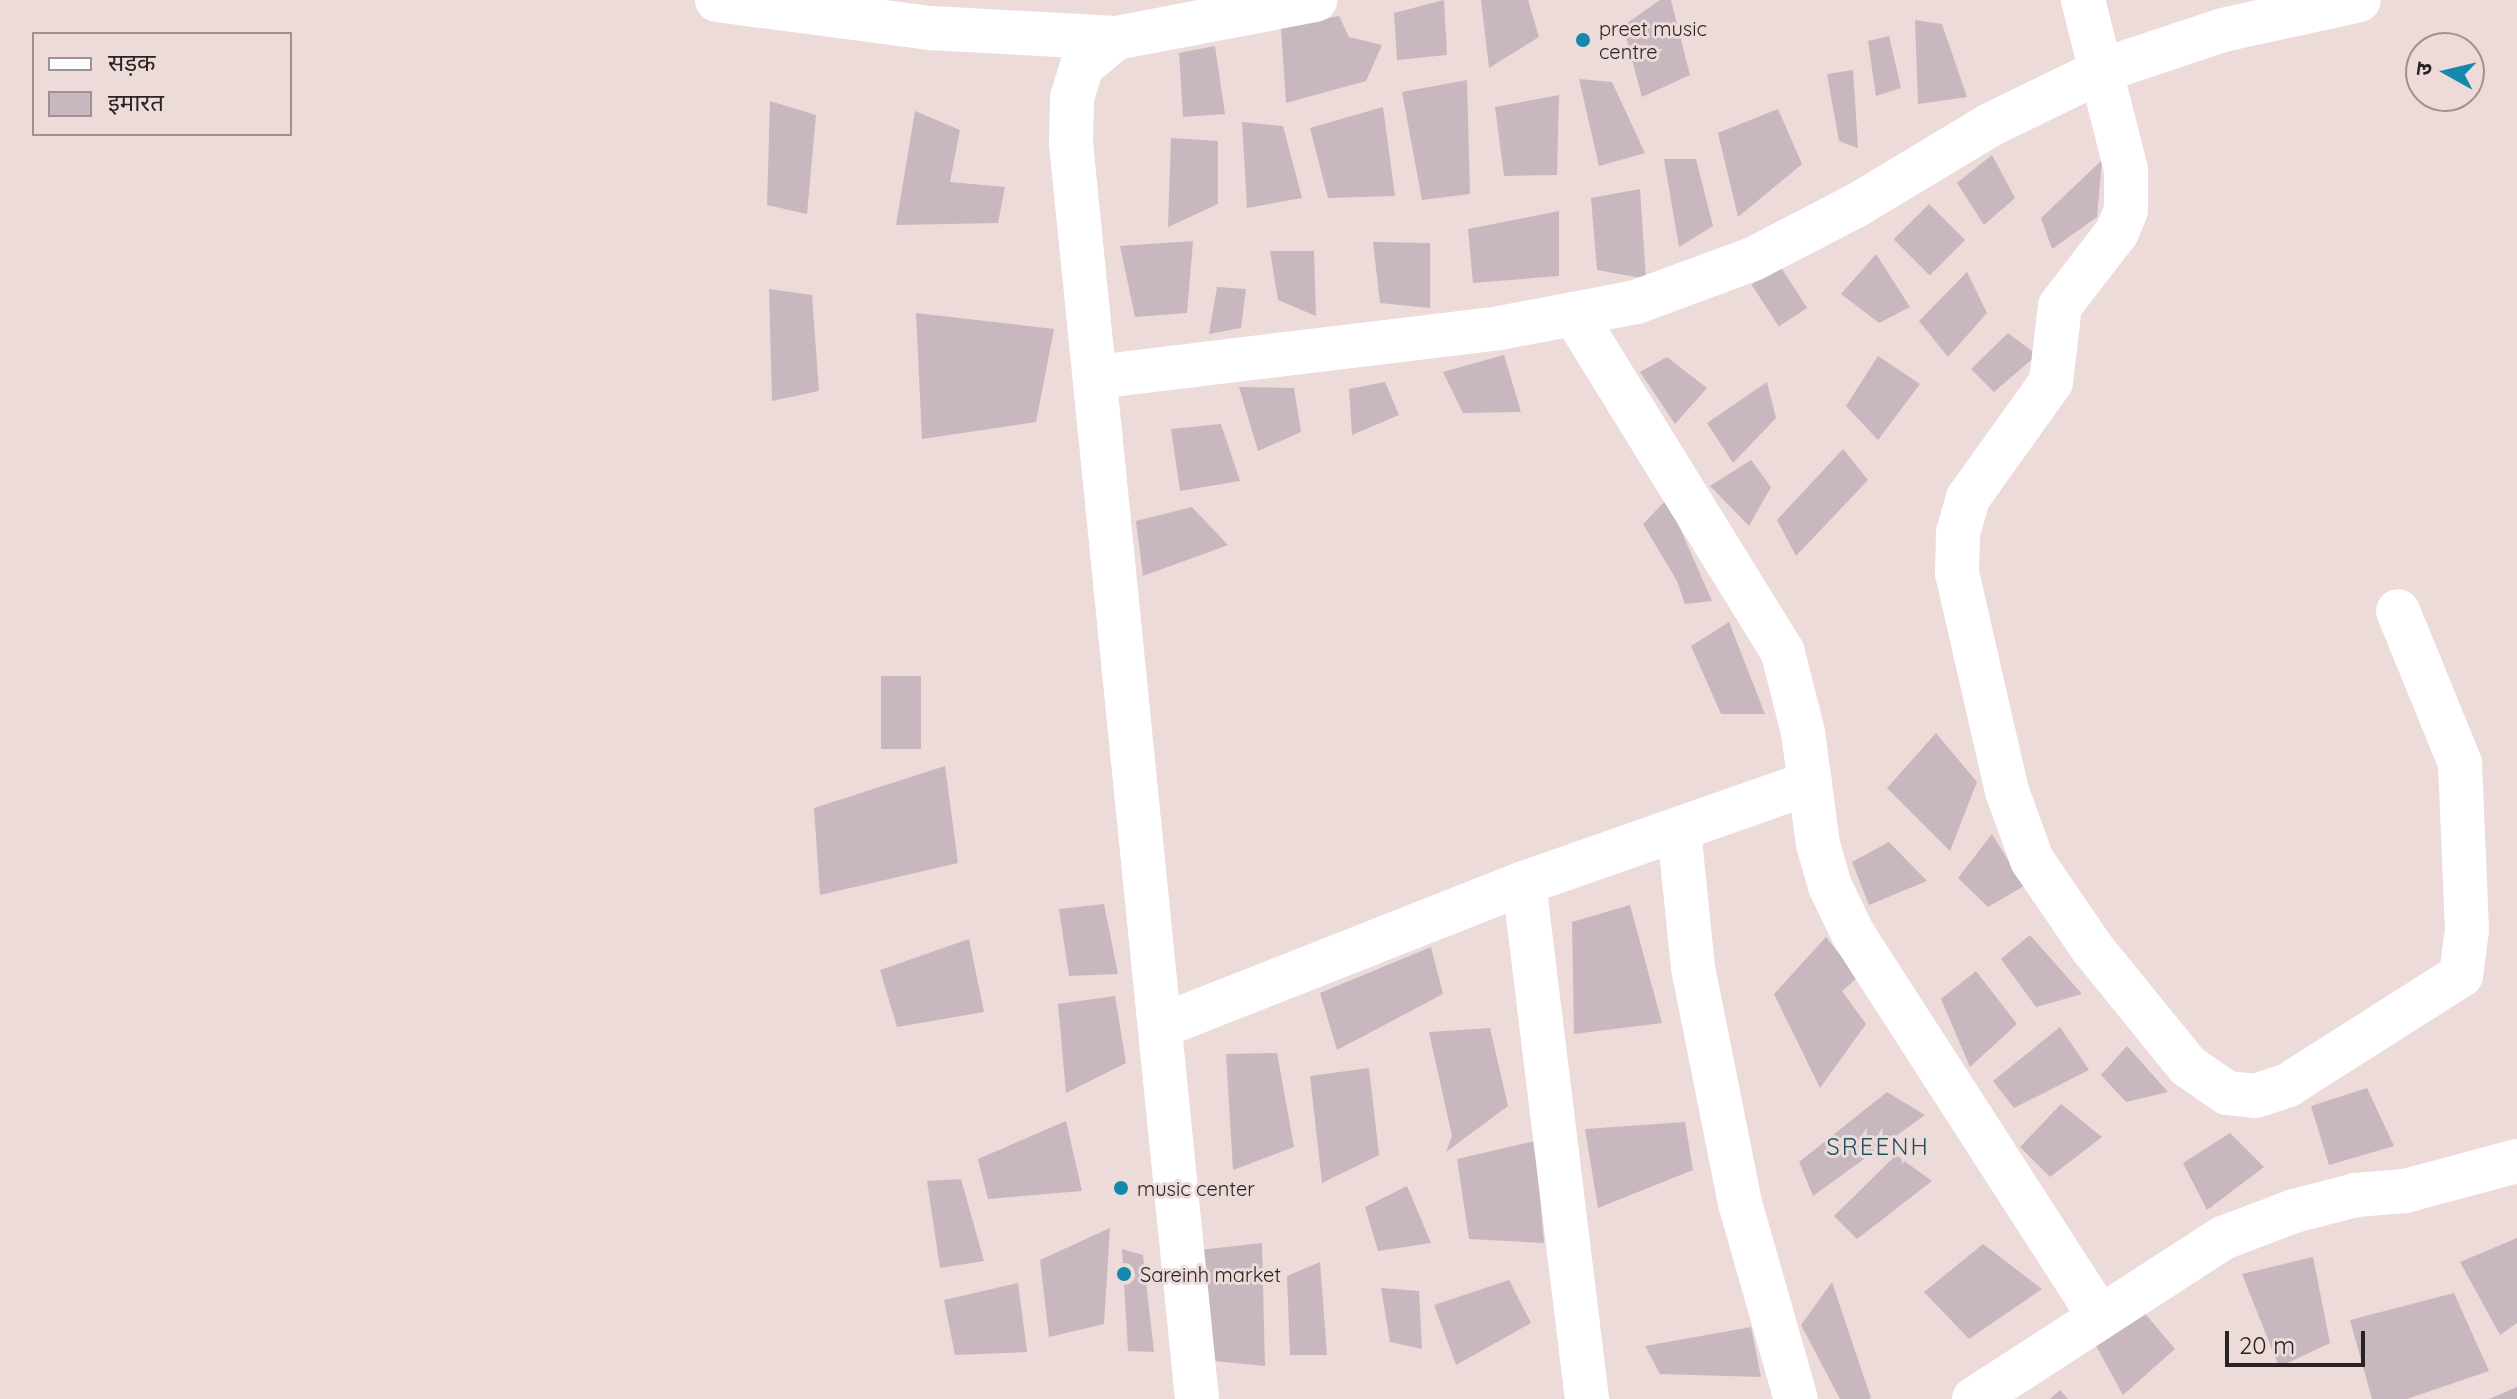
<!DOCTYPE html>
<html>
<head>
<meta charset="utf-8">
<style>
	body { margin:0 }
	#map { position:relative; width:2517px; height:1399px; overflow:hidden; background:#eddbda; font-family:Quicksand,"Noto Sans Devanagari",sans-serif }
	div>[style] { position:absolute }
	.building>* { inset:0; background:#c8b7be; transform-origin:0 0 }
	.minor>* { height:44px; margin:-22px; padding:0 22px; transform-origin:22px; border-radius:22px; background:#fff }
	.tertiary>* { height:44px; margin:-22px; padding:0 22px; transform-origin:22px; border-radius:22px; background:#fff }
	.dots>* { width:22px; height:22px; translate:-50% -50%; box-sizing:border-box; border:4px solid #eddbda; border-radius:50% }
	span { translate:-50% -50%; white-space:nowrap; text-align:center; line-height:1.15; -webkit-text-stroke:6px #eddbda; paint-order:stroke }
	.poi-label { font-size:20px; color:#292322 }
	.left { translate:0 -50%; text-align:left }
	.quarter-label { font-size:24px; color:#1f4f62; letter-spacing:2px }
	.legend { position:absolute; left:32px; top:32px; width:260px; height:104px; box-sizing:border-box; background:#eddbda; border:2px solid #9f9190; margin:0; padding:10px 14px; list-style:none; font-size:24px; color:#292322 }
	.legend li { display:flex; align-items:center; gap:16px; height:40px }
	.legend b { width:40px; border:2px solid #9f9190 }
	.north { position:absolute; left:2405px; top:32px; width:80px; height:80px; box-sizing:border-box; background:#eddbda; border:2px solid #9f9190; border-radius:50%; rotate:278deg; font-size:22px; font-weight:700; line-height:32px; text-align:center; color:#292322 }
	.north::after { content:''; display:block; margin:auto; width:28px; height:36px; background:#1688ad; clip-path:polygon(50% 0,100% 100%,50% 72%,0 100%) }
	.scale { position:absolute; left:2225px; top:1331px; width:140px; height:36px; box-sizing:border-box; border:4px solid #292322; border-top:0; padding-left:10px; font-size:24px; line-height:28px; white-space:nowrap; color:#292322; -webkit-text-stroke:6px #eddbda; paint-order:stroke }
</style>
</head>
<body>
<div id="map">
	<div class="building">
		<div style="clip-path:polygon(1444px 0,1447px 55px,1397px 60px,1394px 13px)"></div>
		<div style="clip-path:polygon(1481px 0,1528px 0,1539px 37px,1489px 68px)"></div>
		<div style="clip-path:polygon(1660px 0,1671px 0,1690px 75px,1642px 97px,1623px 26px)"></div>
		<div style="clip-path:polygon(1339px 16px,1349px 37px,1382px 45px,1366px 81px,1286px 103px,1281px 28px)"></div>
		<div style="clip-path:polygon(1915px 20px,1942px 24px,1967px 97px,1918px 104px)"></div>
		<div style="clip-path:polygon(1889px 36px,1901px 88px,1876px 96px,1868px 41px)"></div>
		<div style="clip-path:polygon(1215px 46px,1225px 114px,1183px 117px,1179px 53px)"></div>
		<div style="clip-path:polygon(1853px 70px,1858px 148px,1839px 141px,1827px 74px)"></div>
		<div style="clip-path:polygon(1579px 79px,1612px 82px,1645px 153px,1599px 166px)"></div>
		<div style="clip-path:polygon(1467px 80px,1470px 194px,1422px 200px,1402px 92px)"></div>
		<div style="clip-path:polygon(1559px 95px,1557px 175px,1504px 176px,1495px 107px)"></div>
		<div style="clip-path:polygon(770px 101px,816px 115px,807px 214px,767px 205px)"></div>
		<div style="clip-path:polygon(1383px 107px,1395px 196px,1328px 198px,1310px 128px)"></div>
		<div style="clip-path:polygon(1778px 109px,1802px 164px,1738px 217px,1718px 133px)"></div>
		<div style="clip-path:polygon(915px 111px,960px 130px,950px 182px,1005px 187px,998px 223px,896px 225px)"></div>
		<div style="clip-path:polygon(1242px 122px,1283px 126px,1302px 198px,1247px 208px)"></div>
		<div style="clip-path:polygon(1171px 138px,1218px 141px,1218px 204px,1168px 227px)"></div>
		<div style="clip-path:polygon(1992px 155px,2015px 198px,1984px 225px,1957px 183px)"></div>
		<div style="clip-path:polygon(1664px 159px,1696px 159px,1713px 226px,1679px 247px)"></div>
		<div style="clip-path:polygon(2102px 160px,2097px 217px,2052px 249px,2041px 218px)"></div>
		<div style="clip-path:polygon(1640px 189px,1646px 279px,1597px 270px,1591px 198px)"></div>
		<div style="left:1929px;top:204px;width:51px;height:50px;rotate:45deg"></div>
		<div style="clip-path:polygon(1559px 211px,1559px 276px,1473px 283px,1468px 229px)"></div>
		<div style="clip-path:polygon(1193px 241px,1187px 313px,1135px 317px,1120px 246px)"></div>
		<div style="clip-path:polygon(1373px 242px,1430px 243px,1430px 308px,1380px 303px)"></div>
		<div style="clip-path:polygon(1270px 251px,1314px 251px,1316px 316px,1278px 300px)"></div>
		<div style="clip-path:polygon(1876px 254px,1910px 307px,1879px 323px,1841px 294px)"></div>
		<div style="left:1780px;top:266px;width:50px;height:34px;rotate:57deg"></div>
		<div style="clip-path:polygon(1967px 272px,1987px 313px,1948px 357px,1919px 321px)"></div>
		<div style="clip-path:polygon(1217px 287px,1246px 289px,1241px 328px,1209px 334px)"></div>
		<div style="clip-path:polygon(769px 289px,812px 295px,819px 391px,772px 401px)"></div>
		<div style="clip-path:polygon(916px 313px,1054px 329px,1036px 422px,922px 439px)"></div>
		<div style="clip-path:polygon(2008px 333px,2037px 355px,1994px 392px,1971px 369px)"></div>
		<div style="clip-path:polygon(1504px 355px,1521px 412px,1463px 413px,1443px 372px)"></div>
		<div style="clip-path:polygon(1878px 356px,1920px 384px,1878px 440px,1846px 406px)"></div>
		<div style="clip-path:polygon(1667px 357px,1707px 388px,1675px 424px,1640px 372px)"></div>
		<div style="clip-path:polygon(1385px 382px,1399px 415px,1352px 435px,1349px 389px)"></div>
		<div style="clip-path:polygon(1767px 382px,1776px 418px,1733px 463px,1707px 423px)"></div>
		<div style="clip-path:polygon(1239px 387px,1294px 388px,1301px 432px,1258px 451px)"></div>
		<div style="clip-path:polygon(1221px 424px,1240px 481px,1180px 491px,1171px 429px)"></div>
		<div style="clip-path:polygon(1843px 449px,1868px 480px,1796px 556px,1777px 520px)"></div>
		<div style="clip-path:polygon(1751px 460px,1771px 487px,1749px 526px,1710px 486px)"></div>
		<div style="clip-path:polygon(1667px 499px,1712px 601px,1685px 604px,1677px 581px,1643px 524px)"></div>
		<div style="clip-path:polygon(1192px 507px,1228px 545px,1143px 576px,1136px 521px)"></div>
		<div style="clip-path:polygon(1729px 622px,1765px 714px,1721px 714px,1691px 646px)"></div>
		<div style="left:881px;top:676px;width:40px;height:73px"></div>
		<div style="clip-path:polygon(1936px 733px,1977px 782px,1950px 851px,1887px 788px)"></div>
		<div style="clip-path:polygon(945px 766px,958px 863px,820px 895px,814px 808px)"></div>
		<div style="clip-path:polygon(1992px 834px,2024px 886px,1988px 907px,1958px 878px)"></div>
		<div style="clip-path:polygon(1889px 842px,1927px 881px,1869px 905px,1852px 862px)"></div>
		<div style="clip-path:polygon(1104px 904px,1118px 974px,1069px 976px,1059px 909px)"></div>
		<div style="clip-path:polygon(1630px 905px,1662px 1023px,1574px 1034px,1572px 922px)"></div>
		<div style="clip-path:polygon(2030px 935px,2082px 994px,2036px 1007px,2001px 959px)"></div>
		<div style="clip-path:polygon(1826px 937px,1858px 977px,1842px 991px,1866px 1024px,1820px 1088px,1774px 994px)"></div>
		<div style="clip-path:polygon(969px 939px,984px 1012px,897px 1027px,880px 970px)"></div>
		<div style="clip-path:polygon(1431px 947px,1443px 994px,1337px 1050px,1320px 993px)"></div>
		<div style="clip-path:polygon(1976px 971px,2017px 1024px,1970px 1067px,1941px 999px)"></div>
		<div style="clip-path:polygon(1115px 996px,1126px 1063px,1066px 1093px,1058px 1004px)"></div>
		<div style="clip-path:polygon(2060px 1027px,2089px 1070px,2014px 1108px,1993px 1081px)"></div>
		<div style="clip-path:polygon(1490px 1028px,1508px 1106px,1446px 1152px,1452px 1136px,1429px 1032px)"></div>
		<div style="clip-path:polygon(2127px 1046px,2168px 1092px,2126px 1102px,2101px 1075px)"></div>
		<div style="clip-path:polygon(1277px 1053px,1294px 1147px,1233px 1170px,1226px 1054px)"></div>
		<div style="clip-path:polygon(1369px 1068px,1379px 1155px,1322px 1183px,1310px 1076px)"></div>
		<div style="clip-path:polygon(2367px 1088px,2394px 1146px,2329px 1165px,2311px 1106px)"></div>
		<div style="clip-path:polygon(1887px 1092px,1925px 1115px,1813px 1196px,1799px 1162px)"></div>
		<div style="clip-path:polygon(2061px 1104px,2102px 1137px,2050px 1177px,2020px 1147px)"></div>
		<div style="clip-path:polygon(1066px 1121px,1082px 1191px,988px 1199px,978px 1159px)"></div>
		<div style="clip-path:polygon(1685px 1122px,1693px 1170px,1598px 1208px,1585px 1129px)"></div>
		<div style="clip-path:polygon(2230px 1133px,2264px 1167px,2207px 1210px,2183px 1163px)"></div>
		<div style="clip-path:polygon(1535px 1141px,1544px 1243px,1469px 1239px,1457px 1159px)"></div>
		<div style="clip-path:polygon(1896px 1155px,1932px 1181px,1857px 1239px,1834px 1216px)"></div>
		<div style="clip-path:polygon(961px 1179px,984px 1261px,940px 1268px,927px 1181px)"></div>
		<div style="clip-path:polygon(1407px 1186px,1431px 1243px,1378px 1251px,1365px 1207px)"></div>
		<div style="clip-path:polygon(1110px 1228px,1104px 1324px,1049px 1337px,1040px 1260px)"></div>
		<div style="clip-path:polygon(2517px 1238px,2517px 1323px,2500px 1335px,2460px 1262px)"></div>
		<div style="clip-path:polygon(1262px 1243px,1265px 1366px,1214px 1361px,1199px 1250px)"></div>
		<div style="clip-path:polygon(1983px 1244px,2042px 1289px,1969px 1339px,1924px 1292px)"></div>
		<div style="clip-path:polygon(1122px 1249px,1143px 1255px,1154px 1352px,1128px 1351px)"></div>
		<div style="clip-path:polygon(2313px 1257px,2330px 1343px,2279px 1367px,2242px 1274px)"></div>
		<div style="clip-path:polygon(1320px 1262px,1327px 1355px,1290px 1355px,1287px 1276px)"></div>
		<div style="clip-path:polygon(1509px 1280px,1531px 1323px,1456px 1365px,1434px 1305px)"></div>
		<div style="clip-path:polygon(1832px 1282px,1871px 1398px,1869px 1399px,1840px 1399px,1801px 1325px)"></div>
		<div style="clip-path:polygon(1018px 1283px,1027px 1352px,955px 1355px,944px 1300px)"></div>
		<div style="clip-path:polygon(1381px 1288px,1419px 1291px,1422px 1349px,1390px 1342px)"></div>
		<div style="clip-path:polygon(2454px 1293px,2489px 1371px,2407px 1399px,2372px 1399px,2350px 1320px)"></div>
		<div style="clip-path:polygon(2141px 1309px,2175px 1349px,2123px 1395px,2095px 1344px)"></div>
		<div style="clip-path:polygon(1751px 1327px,1761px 1377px,1660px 1374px,1645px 1346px)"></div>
		<div style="clip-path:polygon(2517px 1387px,2517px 1399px,2489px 1399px)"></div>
		<div style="clip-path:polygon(2060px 1390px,2068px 1399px,2050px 1399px)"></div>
	</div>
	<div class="minor">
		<div style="left:717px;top:0;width:216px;rotate:7.5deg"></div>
		<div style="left:931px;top:28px;width:185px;rotate:3.1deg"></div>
		<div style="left:2083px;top:0;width:175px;rotate:75.8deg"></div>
		<div style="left:2126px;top:170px;width:40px;rotate:90deg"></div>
		<div style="left:2126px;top:210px;width:24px;rotate:112deg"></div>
		<div style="left:2117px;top:232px;width:93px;rotate:127.6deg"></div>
		<div style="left:2060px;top:306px;width:77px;rotate:96.8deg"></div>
		<div style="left:2051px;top:382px;width:143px;rotate:125.6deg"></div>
		<div style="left:1968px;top:498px;width:36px;rotate:106deg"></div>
		<div style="left:1958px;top:533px;width:40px;rotate:91.4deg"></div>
		<div style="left:1957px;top:573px;width:224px;rotate:77.1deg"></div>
		<div style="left:2007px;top:791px;width:73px;rotate:70.1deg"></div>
		<div style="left:2032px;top:860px;width:107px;rotate:55.7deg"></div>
		<div style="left:2092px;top:948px;width:152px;rotate:50.9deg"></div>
		<div style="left:2188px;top:1066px;width:47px;rotate:34.7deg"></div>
		<div style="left:2227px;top:1093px;width:28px;rotate:6deg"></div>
		<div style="left:2255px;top:1096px;width:35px;rotate:-18deg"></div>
		<div style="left:2288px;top:1085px;width:205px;rotate:-32.4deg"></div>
		<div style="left:2461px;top:975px;width:45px;rotate:-82.4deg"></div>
		<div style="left:2467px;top:930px;width:167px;rotate:-92.4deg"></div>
		<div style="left:2460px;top:763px;width:164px;rotate:-112.2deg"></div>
		<div style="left:1574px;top:314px;width:398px;rotate:58.3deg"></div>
		<div style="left:1783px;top:653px;width:81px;rotate:75.8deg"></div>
		<div style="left:1803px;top:732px;width:113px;rotate:82.4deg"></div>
		<div style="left:1818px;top:844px;width:44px;rotate:74.1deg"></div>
		<div style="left:1830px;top:886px;width:53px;rotate:64.4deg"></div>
		<div style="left:1853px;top:934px;width:454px;rotate:57.2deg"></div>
		<div style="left:1096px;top:377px;width:406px;rotate:-6.9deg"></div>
		<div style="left:1499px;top:328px;width:139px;rotate:-10.7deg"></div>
		<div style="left:1636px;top:302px;width:125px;rotate:-20.2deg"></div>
		<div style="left:1753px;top:259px;width:117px;rotate:-27.4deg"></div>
		<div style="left:1857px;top:205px;width:155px;rotate:-31deg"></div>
		<div style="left:1990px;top:125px;width:126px;rotate:-26deg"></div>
		<div style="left:2103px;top:70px;width:126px;rotate:-18.4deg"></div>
		<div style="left:2223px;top:30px;width:139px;rotate:-12.4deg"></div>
		<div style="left:1679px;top:830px;width:139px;rotate:84.2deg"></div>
		<div style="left:1693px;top:968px;width:240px;rotate:78.7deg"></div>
		<div style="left:1740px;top:1203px;width:204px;rotate:74.1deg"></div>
		<div style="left:1524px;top:883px;width:520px;rotate:83.04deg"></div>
		<div style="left:1161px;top:1026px;width:390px;rotate:-21.5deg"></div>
		<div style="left:1524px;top:883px;width:303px;rotate:-19.3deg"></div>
		<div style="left:1974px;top:1399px;width:297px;rotate:-32.9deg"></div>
		<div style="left:2223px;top:1238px;width:76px;rotate:-20.8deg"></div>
		<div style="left:2294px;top:1211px;width:64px;rotate:-14.5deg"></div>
		<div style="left:2356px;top:1195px;width:49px;rotate:-4.7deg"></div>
		<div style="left:2405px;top:1191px;width:116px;rotate:-15deg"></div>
	</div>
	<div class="tertiary">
		<div style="left:1197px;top:1399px;width:1262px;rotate:-95.73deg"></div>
		<div style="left:1071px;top:143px;width:45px;rotate:-88.7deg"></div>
		<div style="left:1072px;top:98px;width:34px;rotate:-73deg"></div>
		<div style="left:1082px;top:66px;width:44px;rotate:-39.5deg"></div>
		<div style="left:1116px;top:38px;width:203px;rotate:-10.8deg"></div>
	</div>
	<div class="dots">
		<div style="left:1583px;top:40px;background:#1688ad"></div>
		<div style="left:1121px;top:1188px;background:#1688ad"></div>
		<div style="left:1124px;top:1274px;background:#1688ad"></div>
	</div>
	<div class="poi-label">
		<span class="left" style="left:1599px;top:40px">preet music<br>centre</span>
		<span class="left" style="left:1137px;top:1188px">music center</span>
		<span class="left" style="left:1140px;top:1274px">Sareinh market</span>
	</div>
	<div class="quarter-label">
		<span style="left:1878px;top:1147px">SREENH</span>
	</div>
	<ul class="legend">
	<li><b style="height:10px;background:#fff"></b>सड़क</li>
	<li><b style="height:22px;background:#c8b7be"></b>इमारत</li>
	</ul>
	<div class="north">उ</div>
	<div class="scale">20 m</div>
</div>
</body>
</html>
